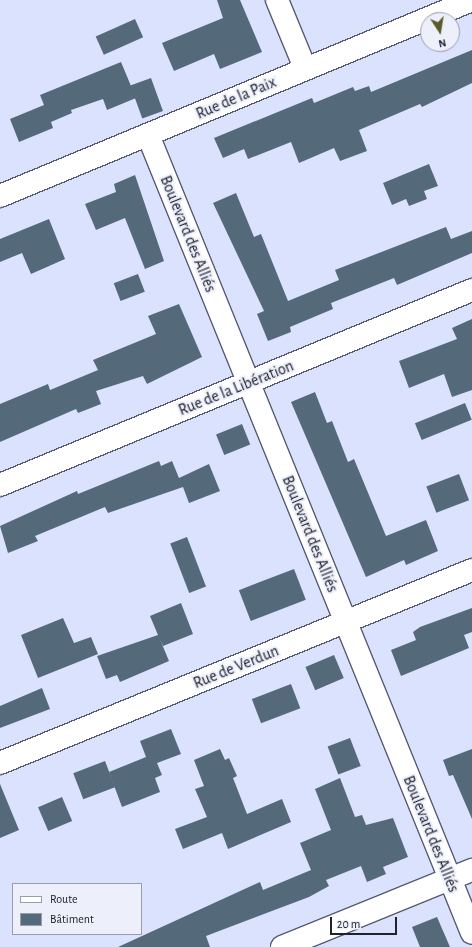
<!DOCTYPE html>
<html>
<head>
<meta charset="utf-8">
<style>
	body { margin:0 }
	#map { position:relative; width:472px; height:947px; overflow:hidden; background:#dbe2fd; font-family:"Alegreya Sans",sans-serif }
	div>[style] { position:absolute }
	.building>* { inset:0; background:#546a7b; transform-origin:0 0 }
	.roads { filter:drop-shadow(1px 0 #575c73) drop-shadow(-1px 0 #575c73) drop-shadow(0 1px #575c73) drop-shadow(0 -1px #575c73) }
	.minor>* { height:22px; margin:-11px; padding:0 11px; transform-origin:11px; border-radius:11px; background:#fff }
	span { translate:-50% -50%; white-space:nowrap; text-align:center; line-height:1.15; -webkit-text-stroke:4px #edf0fb; paint-order:stroke }
	.street-label { font-size:16px; color:#20222c }
	.legend { position:absolute; left:12px; top:883px; width:130px; height:52px; box-sizing:border-box; background:#edf0fb; border:1px solid #9b9ea8; margin:0; padding:5px 7px; list-style:none; font-size:12px; color:#20222c }
	.legend li { display:flex; align-items:center; gap:8px; height:20px }
	.legend b { width:20px; border:1px solid #9b9ea8 }
	.north { position:absolute; left:420px; top:12px; width:40px; height:40px; box-sizing:border-box; background:#edf0fb; border:1px solid #9b9ea8; border-radius:50%; rotate:168deg; font-size:11px; font-weight:700; line-height:16px; text-align:center; color:#20222c }
	.north::after { content:''; display:block; margin:auto; width:14px; height:18px; background:#595b28; clip-path:polygon(50% 0,100% 100%,50% 72%,0 100%) }
	.scale { position:absolute; left:330px; top:917px; width:67px; height:18px; box-sizing:border-box; border:2px solid #20222c; border-top:0; padding-left:5px; font-size:12px; line-height:14px; white-space:nowrap; color:#20222c; -webkit-text-stroke:3px #edf0fb; paint-order:stroke }
</style>
</head>
<body>
<div id="map">
	<div class="building">
		<div style="clip-path:polygon(217px 0,240px 0,262px 52px,220px 69px,214px 54px,174px 71px,162px 43px,223px 18px)"></div>
		<div style="left:135px;top:19px;width:20px;height:43px;rotate:66deg"></div>
		<div style="clip-path:polygon(472px 50px,472px 83px,422px 107px,420px 104px,359px 130px,367px 151px,340px 161px,334px 148px,299px 163px,291px 142px,248px 159px,244px 149px,223px 158px,214px 138px,312px 98px,314px 103px,353px 87px,355px 91px,369px 86px,371px 92px)"></div>
		<div style="clip-path:polygon(121px 62px,136px 98px,107px 110px,103px 99px,71px 110px,72px 113px,51px 122px,53px 128px,19px 142px,10px 119px,44px 105px,40px 95px)"></div>
		<div style="left:151px;top:78px;width:35px;height:22px;rotate:70deg"></div>
		<div style="clip-path:polygon(429px 164px,438px 186px,424px 191px,427px 199px,409px 206px,406px 199px,392px 205px,383px 183px)"></div>
		<div style="clip-path:polygon(135px 175px,164px 261px,145px 269px,125px 218px,96px 230px,85px 204px,116px 192px,114px 184px)"></div>
		<div style="clip-path:polygon(236px 193px,254px 237px,261px 234px,288px 301px,339px 280px,335px 270px,446px 227px,451px 239px,472px 231px,472px 253px,397px 285px,394px 278px,331px 303px,333px 309px,290px 327px,291px 332px,268px 341px,257px 314px,264px 311px,213px 203px)"></div>
		<div style="clip-path:polygon(49px 219px,65px 259px,31px 274px,22px 253px,0 262px,0 239px)"></div>
		<div style="left:138px;top:274px;width:19px;height:26px;rotate:69deg"></div>
		<div style="clip-path:polygon(179px 304px,202px 357px,147px 384px,143px 376px,96px 391px,101px 404px,78px 413px,76px 409px,0 442px,0 404px,48px 384px,50px 390px,98px 370px,93px 360px,156px 334px,148px 316px)"></div>
		<div style="clip-path:polygon(472px 319px,472px 390px,452px 397px,444px 374px,409px 388px,399px 361px,457px 339px,452px 328px)"></div>
		<div style="clip-path:polygon(315px 392px,327px 423px,332px 421px,348px 462px,354px 459px,386px 536px,426px 520px,438px 551px,406px 565px,404px 560px,366px 577px,291px 402px)"></div>
		<div style="left:465px;top:403px;width:18px;height:54px;rotate:68deg"></div>
		<div style="left:242px;top:424px;width:22px;height:28px;rotate:68deg"></div>
		<div style="clip-path:polygon(159px 461px,161px 466px,172px 461px,179px 478px,209px 464px,220px 491px,189px 503px,183px 487px,108px 513px,105px 507px,35px 536px,38px 541px,8px 553px,0 526px,77px 491px,78px 494px)"></div>
		<div style="left:459px;top:474px;width:28px;height:35px;rotate:69deg"></div>
		<div style="left:187px;top:537px;width:53px;height:18px;rotate:69deg"></div>
		<div style="left:294px;top:569px;width:33px;height:59px;rotate:69deg"></div>
		<div style="clip-path:polygon(181px 603px,193px 634px,163px 646px,159px 637px,169px 661px,120px 682px,117px 675px,106px 679px,97px 656px,158px 635px,150px 616px)"></div>
		<div style="clip-path:polygon(472px 608px,472px 632px,464px 635px,469px 648px,401px 676px,391px 650px,416px 640px,413px 632px,420px 627px)"></div>
		<div style="clip-path:polygon(63px 618px,74px 643px,91px 637px,98px 654px,38px 678px,21px 635px)"></div>
		<div style="left:334px;top:655px;width:25px;height:31px;rotate:67deg"></div>
		<div style="left:291px;top:684px;width:26px;height:42px;rotate:69deg"></div>
		<div style="clip-path:polygon(42px 688px,50px 709px,0 728px,0 706px)"></div>
		<div style="clip-path:polygon(171px 729px,181px 754px,157px 763px,162px 775px,155px 778px,160px 792px,122px 807px,109px 772px,146px 757px,140px 741px)"></div>
		<div style="left:350px;top:738px;width:30px;height:24px;rotate:69deg"></div>
		<div style="clip-path:polygon(220px 749px,225px 760px,229px 758px,237px 776px,233px 778px,247px 814px,282px 799px,291px 822px,228px 849px,222px 833px,183px 849px,175px 829px,207px 817px,195px 789px,204px 786px,194px 760px)"></div>
		<div style="clip-path:polygon(472px 749px,472px 819px,453px 775px,449px 776px,443px 760px)"></div>
		<div style="left:105px;top:761px;width:28px;height:34px;rotate:69deg"></div>
		<div style="clip-path:polygon(340px 778px,355px 817px,362px 815px,366px 825px,393px 818px,408px 857px,383px 867px,386px 874px,367px 882px,361px 866px,326px 880px,329px 886px,309px 897px,206px 936px,210px 947px,118px 947px,260px 882px,263px 890px,311px 870px,300px 843px,331px 830px,315px 789px)"></div>
		<div style="clip-path:polygon(0 784px,19px 830px,0 838px)"></div>
		<div style="left:62px;top:797px;width:26px;height:26px;rotate:67deg"></div>
		<div style="clip-path:polygon(437px 917px,450px 947px,420px 947px,412px 927px)"></div>
	</div>
	<div class="roads">
		<div class="minor">
			<div style="left:277px;top:0;width:74px;rotate:67.6deg"></div>
			<div style="left:148px;top:135px;width:861px;rotate:67.9deg"></div>
			<div style="left:0;top:196px;width:511px;rotate:-22.55deg"></div>
			<div style="left:0;top:485px;width:511px;rotate:-22.45deg"></div>
			<div style="left:0;top:763px;width:510px;rotate:-22.24deg"></div>
			<div style="left:282px;top:947px;width:205px;rotate:-22.1deg"></div>
		</div>
	</div>
	<div class="street-label">
		<span style="left:236px;top:98px;rotate:-23deg">Rue de la Paix</span>
		<span style="left:188px;top:234px;rotate:68deg">Boulevard des Alliés</span>
		<span style="left:236px;top:388px;rotate:-22deg">Rue de la Libération</span>
		<span style="left:310px;top:534px;rotate:68deg">Boulevard des Alliés</span>
		<span style="left:236px;top:667px;rotate:-22deg">Rue de Verdun</span>
		<span style="left:431px;top:834px;rotate:68deg">Boulevard des Alliés</span>
	</div>
	<ul class="legend">
	<li><b style="height:5px;background:#fff"></b>Route</li>
	<li><b style="height:11px;background:#546a7b"></b>Bâtiment</li>
	</ul>
	<div class="north">N</div>
	<div class="scale">20 m</div>
</div>
</body>
</html>
